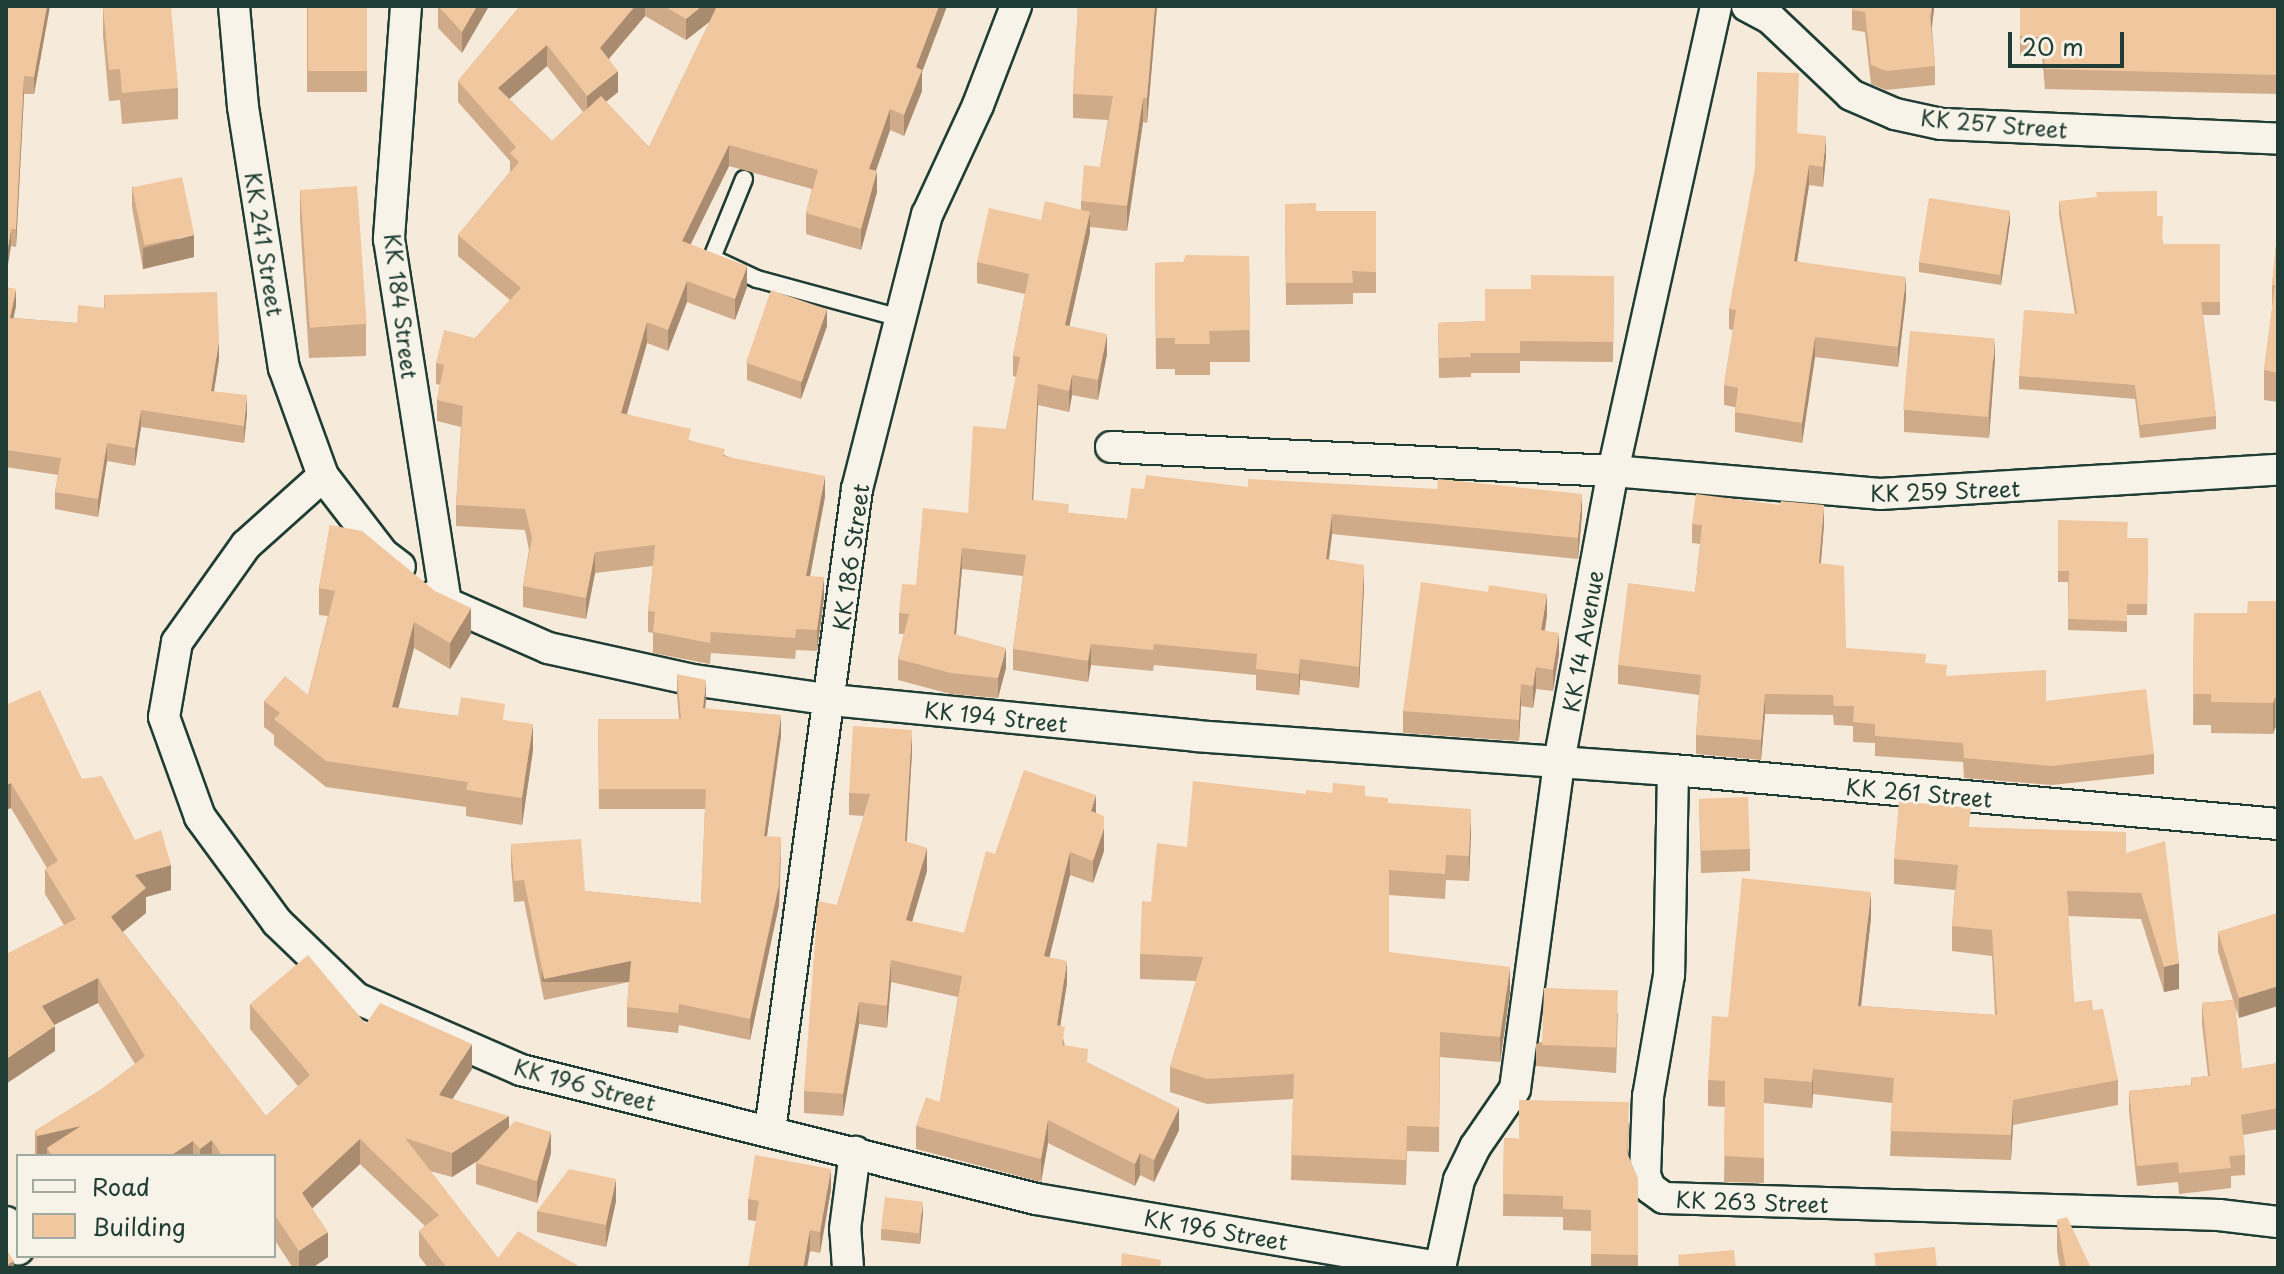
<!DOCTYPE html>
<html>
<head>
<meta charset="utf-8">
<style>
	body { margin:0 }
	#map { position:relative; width:2284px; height:1274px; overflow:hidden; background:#f6eada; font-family:"Playpen Sans",sans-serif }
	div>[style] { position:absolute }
	.roads { filter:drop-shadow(2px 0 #1f3d34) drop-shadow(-2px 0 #1f3d34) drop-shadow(0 2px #1f3d34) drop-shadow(0 -2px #1f3d34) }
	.service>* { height:16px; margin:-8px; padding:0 8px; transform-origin:8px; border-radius:8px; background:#f7f3e8 }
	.minor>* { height:30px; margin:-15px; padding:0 15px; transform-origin:15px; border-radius:15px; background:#f7f3e8 }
	.wall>* { inset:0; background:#cfab8a; transform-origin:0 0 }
	.shaded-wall>* { inset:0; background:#a98b70; transform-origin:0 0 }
	.building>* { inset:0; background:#f1c7a0; transform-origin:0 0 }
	span { translate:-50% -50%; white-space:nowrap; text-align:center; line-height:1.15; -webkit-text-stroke:6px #f7f3e8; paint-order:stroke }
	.street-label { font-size:22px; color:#1f3d34 }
	.frame { position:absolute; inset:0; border:8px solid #1f3d34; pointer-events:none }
	.legend { position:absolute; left:16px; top:1154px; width:260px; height:104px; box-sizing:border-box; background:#f7f3e8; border:2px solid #a1aaa0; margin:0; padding:10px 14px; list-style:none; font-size:24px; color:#1f3d34 }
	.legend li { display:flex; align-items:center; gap:16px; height:40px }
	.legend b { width:40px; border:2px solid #a1aaa0 }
	.scale { position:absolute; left:2008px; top:32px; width:116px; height:36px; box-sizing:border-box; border:4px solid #1f3d34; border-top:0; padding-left:10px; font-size:24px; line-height:28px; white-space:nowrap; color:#1f3d34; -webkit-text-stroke:6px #f7f3e8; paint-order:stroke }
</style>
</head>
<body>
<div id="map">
	<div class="roads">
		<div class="service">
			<div style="left:744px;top:179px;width:85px;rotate:112.1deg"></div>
			<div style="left:712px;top:258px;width:50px;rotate:25deg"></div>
			<div style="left:757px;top:279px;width:149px;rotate:15.2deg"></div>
		</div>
		<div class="minor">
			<div style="left:234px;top:6px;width:101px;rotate:84.9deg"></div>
			<div style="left:243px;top:107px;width:264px;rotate:81.1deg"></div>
			<div style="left:284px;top:368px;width:115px;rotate:70.1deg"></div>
			<div style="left:323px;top:476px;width:98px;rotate:52.4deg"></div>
			<div style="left:383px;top:554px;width:21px;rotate:37deg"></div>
			<div style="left:406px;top:6px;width:234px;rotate:94.2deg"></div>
			<div style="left:389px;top:239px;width:368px;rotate:81.1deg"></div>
			<div style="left:1747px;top:6px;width:27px;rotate:28deg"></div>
			<div style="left:1771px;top:19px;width:110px;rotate:43.5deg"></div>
			<div style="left:1851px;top:95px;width:48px;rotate:23.4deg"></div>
			<div style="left:1895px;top:114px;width:47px;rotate:12.3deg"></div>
			<div style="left:1941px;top:124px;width:337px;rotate:2.5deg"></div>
			<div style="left:1111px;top:447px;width:503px;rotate:2.74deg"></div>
			<div style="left:1613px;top:471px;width:268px;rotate:4.9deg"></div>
			<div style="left:1880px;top:494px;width:399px;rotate:-3.5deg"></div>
			<div style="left:323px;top:476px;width:103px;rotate:138.1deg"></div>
			<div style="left:246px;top:545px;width:119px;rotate:125.4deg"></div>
			<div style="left:177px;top:642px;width:76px;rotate:99.8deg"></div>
			<div style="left:164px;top:717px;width:106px;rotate:70.2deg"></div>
			<div style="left:200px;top:817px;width:130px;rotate:53.7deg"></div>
			<div style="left:277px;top:922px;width:110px;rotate:43.9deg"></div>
			<div style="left:356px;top:998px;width:180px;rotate:23.6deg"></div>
			<div style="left:521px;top:1070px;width:531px;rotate:14.06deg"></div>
			<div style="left:1036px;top:1199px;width:410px;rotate:9.6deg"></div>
			<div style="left:435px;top:595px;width:14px;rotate:36deg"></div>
			<div style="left:446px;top:603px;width:111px;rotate:23.8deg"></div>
			<div style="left:548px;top:648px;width:148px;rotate:12.4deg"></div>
			<div style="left:693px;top:680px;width:139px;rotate:8.2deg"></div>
			<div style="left:831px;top:700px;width:367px;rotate:5.6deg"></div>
			<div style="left:1196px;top:736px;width:478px;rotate:4.1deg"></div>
			<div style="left:1673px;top:770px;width:607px;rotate:5.1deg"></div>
			<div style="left:1673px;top:770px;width:205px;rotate:91.1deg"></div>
			<div style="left:1669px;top:975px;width:123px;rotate:99.8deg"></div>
			<div style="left:1648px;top:1096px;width:79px;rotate:92.2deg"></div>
			<div style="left:1645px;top:1175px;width:14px;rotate:69deg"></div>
			<div style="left:1650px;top:1188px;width:17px;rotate:36deg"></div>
			<div style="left:1664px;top:1198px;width:555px;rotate:1.75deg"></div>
			<div style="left:2219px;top:1215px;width:59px;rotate:6.8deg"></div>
			<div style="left:770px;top:1130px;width:647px;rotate:-82.27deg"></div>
			<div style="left:857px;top:489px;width:283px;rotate:-75.7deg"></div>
			<div style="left:927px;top:215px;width:121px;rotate:-65.1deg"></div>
			<div style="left:978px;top:105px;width:106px;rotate:-69deg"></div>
			<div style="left:6px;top:1222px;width:30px;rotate:66deg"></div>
			<div style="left:848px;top:1268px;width:39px;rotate:-94deg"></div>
			<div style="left:845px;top:1229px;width:78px;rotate:-82.6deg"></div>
			<div style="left:1440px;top:1268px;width:90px;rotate:-77.8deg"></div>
			<div style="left:1459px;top:1180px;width:37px;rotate:-64deg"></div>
			<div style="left:1475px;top:1147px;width:70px;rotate:-55.4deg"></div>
			<div style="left:1515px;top:1089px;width:330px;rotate:-82.3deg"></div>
			<div style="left:1559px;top:762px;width:296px;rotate:-79.5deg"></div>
			<div style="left:1613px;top:471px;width:476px;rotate:-77.5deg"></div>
		</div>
	</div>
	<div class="wall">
		<div style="clip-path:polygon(6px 6px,50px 6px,34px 94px,24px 94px,16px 247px,11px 246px)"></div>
		<div style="clip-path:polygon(103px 6px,178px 88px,178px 119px,122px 124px,120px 100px,109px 101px,103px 36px)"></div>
		<div style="left:307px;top:6px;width:60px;height:86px"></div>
		<div style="clip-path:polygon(438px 6px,489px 6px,462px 53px,438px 28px)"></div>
		<div style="clip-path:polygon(evenodd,520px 6px,947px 6px,922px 72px,922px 91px,904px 136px,890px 130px,876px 171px,877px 192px,861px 250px,806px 234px,806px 213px,812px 189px,729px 166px,690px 244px,747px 287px,735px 320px,687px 302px,668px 351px,647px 343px,627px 414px,825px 497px,810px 576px,824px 598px,817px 651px,796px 650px,795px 659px,711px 653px,710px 664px,653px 653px,653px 633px,648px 632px,648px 611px,653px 566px,595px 573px,586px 619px,523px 607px,523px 586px,529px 550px,525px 530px,456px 526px,456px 505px,461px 427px,437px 421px,437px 400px,440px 385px,436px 384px,436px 363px,475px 338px,510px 300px,458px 256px,458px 235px,510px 172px,510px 161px,458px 102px,458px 81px,520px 6px,645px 16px,686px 40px,710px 21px,649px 147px,606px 102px,618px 92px,609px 59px,645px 16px,520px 6px,547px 66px,583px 112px,552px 141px,509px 99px,547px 66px)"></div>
		<div style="clip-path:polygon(1078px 6px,1157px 6px,1147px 123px,1143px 122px,1127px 231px,1090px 227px,1090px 233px,1069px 326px,1107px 354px,1098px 400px,1072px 395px,1069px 412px,1038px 405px,1033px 500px,1069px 513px,1127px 519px,1144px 489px,1248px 487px,1582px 514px,1578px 559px,1332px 534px,1329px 560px,1364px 586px,1359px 688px,1300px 680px,1299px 695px,1256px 690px,1256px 675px,1154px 665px,1153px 671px,1091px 665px,1088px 682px,1013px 670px,1013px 649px,1023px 576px,962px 569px,956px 634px,1006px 668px,998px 698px,951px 694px,898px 680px,898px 659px,904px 634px,899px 634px,899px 613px,916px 585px,968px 513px,1006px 429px,1016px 377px,1013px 376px,1013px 356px,1025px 294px,977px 283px,977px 262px,1041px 220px,1081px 210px,1081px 201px,1100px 167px,1108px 120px,1073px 118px,1073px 94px)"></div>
		<div style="clip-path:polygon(1934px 6px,1932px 28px,1935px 66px,1935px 85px,1886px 90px,1871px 84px,1865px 32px,1852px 30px,1852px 10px)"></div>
		<div style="clip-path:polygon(2020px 6px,2278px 6px,2278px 94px,2045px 89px,2042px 56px,2020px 56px)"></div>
		<div style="clip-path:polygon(1798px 133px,1826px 156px,1823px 187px,1809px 185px,1797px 261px,1906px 297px,1898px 367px,1815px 357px,1802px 443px,1735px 432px,1735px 407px,1724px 405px,1724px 385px,1733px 330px,1729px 329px,1729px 309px)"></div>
		<div style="clip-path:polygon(132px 186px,194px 257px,143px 269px,132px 207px)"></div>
		<div style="clip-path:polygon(300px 189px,366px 324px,366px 356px,309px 358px,300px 220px)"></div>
		<div style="clip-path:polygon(2059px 201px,2157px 216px,2163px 244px,2220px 244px,2220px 315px,2203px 315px,2216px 416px,2216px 429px,2140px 438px,2135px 399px,2019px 389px,2019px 376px,2075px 314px,2059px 214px)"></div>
		<div style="clip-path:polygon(1285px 204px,1316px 211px,1376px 211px,1376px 293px,1353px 293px,1353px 304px,1286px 305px)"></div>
		<div style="clip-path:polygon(2010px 222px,2001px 285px,1919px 272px,1919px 262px)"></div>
		<div style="clip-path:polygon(2278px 226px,2278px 402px,2264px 400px,2264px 370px,2272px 309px,2272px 285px)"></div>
		<div style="clip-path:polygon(1249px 256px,1250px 362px,1210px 362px,1210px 375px,1175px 375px,1175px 369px,1156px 369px,1155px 263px,1183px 262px)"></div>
		<div style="clip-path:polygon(1614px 276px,1613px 362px,1520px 361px,1520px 373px,1471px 373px,1471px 377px,1439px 378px,1438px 323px,1485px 321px,1531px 289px)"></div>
		<div style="clip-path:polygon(6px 287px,16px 306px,13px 318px,77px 323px,104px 308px,104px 295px,219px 359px,214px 391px,247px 413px,244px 443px,141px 427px,135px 466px,107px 461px,98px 517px,55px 509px,55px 492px,58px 475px,6px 467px)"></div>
		<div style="clip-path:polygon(827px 326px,801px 399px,747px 380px,747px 363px)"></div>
		<div style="clip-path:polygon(1995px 359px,1989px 438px,1904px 432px,1904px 410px)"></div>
		<div style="clip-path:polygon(2058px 520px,2128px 538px,2148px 538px,2147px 615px,2127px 615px,2127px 632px,2068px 630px,2068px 582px,2058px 582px)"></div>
		<div style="clip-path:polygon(1692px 524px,1824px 524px,1821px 563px,1846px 648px,1926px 663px,1947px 676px,2046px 701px,2154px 754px,2154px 774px,2052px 785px,1964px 778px,1963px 762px,1875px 756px,1875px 743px,1853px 742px,1853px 726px,1834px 725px,1833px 715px,1765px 714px,1761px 760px,1696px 754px,1696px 735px,1699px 695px,1618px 684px,1618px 665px,1695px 592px,1700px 544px,1692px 543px)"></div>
		<div style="clip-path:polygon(330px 525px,471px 634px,450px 669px,414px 648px,398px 708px,458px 716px,505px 720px,533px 750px,522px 825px,466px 816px,466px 807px,326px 787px,274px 745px,274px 735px,264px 727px,264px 701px,308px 695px,328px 616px,319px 615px,319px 588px)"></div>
		<div style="clip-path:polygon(2278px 601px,2278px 728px,2275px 728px,2273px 734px,2211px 733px,2211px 725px,2193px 725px,2194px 613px,2247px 613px)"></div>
		<div style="clip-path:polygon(1547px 615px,1545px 631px,1559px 654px,1553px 691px,1536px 689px,1533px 708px,1521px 706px,1519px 741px,1403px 733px,1403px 711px)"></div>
		<div style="clip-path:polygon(677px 674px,706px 700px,705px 708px,781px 736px,767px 836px,781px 858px,779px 905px,750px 1040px,679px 1025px,678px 1033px,627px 1027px,627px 1007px,629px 982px,544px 1000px,524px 901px,514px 902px,511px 865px,511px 844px,585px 891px,701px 903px,705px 809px,599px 809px,598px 719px,679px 719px,677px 695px)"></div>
		<div style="clip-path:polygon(6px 705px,82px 779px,135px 840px,171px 890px,146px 897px,146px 913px,123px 932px,266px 1116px,298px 1086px,250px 1029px,250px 1004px,366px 1024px,472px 1069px,452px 1099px,509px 1127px,551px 1153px,537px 1203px,476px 1184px,476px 1163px,477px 1161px,452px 1177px,430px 1171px,498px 1258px,582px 1268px,428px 1268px,419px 1256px,419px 1231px,425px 1226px,360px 1164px,312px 1208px,328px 1257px,312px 1268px,293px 1268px,274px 1239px,274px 1156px,35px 1156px,35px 1131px,102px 1089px,135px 1064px,98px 1003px,54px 1025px,55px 1051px,7px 954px,64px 925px,45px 894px,45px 869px,47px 868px,11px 808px)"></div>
		<div style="clip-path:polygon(912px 752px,907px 842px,927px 871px,912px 922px,964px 933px,995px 854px,1096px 813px,1104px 851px,1093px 883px,1070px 875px,1049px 957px,1067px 983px,1060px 1026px,1065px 1046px,1179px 1130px,1154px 1182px,1140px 1175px,1135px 1186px,1048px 1143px,1041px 1182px,916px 1149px,916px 1126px,940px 1102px,958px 997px,891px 982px,887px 1028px,859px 1024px,843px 1116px,804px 1113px,804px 1091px,837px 905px,864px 816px,849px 815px,849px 793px)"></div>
		<div style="clip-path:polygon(1306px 794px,1365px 796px,1471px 834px,1469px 881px,1446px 880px,1445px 899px,1389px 895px,1389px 952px,1510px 992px,1500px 1062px,1440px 1057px,1439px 1152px,1407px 1151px,1406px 1185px,1291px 1180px,1293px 1099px,1207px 1104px,1170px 1092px,1170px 1067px,1196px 981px,1140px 979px,1140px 954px,1151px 902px,1187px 847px)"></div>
		<div style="clip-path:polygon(1699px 799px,1750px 849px,1750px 871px,1701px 873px)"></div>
		<div style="clip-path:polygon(1971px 827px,2126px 852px,2179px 989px,2164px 992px,2141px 919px,2068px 916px,2074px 1002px,2093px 1010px,2118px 1080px,2118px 1105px,2013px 1125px,2011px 1160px,1890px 1156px,1892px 1103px,1813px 1094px,1812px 1108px,1764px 1103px,1764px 1183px,1724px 1182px,1725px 1107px,1708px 1106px,1708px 1080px,1728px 1017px,1871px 918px,1861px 1006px,1995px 1015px,1992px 956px,1952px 951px,1952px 926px,1955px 890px,1894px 884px,1894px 859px)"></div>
		<div style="clip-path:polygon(2278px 913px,2239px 1018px,2235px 1006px,2242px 1069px,2278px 1063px,2278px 1129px,2243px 1135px,2245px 1155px,2245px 1175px,2231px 1176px,2231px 1188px,2179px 1194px,2178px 1182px,2137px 1186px,2129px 1111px,2129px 1091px,2191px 1085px,2191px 1078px,2208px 1076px,2202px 1024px,2202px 1003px,2233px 1000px,2218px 952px,2218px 932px)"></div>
		<div style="clip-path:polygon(1618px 1013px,1616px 1073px,1536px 1066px,1536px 1044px)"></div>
		<div style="clip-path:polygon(1629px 1123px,1628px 1155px,1638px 1179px,1638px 1268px,1591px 1268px,1591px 1231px,1563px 1230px,1563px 1217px,1503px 1216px,1504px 1138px,1519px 1139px)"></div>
		<div style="clip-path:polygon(831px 1189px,820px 1253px,810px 1251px,756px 1221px,748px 1220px,748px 1199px)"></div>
		<div style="clip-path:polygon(616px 1201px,606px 1247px,537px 1232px,537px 1211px)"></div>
		<div style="clip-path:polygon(923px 1213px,920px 1244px,881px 1240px,881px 1229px)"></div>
		<div style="clip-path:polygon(2057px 1220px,2091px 1268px,2060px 1268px,2057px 1251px)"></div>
	</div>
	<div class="shaded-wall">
		<div style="clip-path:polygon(47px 6px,50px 6px,34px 94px,34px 77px)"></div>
		<div style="clip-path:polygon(477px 6px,489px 6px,462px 53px,462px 32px)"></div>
		<div style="clip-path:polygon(635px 6px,645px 6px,645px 16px,600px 69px,600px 48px)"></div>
		<div style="clip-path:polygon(702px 6px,726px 6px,726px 9px,686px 40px,686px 19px)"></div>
		<div style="clip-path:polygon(939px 6px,947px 6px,922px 72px,922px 91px,904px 136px,904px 115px,916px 67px)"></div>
		<div style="clip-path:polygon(1155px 6px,1157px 6px,1147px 123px,1147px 98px)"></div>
		<div style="clip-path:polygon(1932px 6px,1934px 6px,1934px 10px,1930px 37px)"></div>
		<div style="clip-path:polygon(547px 45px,547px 66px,498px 109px,498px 88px)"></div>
		<div style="clip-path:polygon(618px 71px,618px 92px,587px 117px,587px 96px)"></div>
		<div style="clip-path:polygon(24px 76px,24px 94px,16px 247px,16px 229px)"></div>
		<div style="clip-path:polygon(1143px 98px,1143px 122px,1127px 231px,1127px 206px)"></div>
		<div style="clip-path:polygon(890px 109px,890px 130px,869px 190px,869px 169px)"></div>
		<div style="clip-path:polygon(1826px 136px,1826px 156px,1823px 187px,1823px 167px)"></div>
		<div style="clip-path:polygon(729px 145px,729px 166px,682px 262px,682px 241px)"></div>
		<div style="clip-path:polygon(1809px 165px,1809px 185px,1794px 281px,1794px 261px)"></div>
		<div style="clip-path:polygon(877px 171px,877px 192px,861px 250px,861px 229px)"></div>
		<div style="clip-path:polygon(2010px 211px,2010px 222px,2001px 285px,2001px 274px)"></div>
		<div style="clip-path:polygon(1090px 212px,1090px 233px,1065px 346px,1065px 325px)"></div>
		<div style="clip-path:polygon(11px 229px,11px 246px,6px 277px,6px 259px)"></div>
		<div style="clip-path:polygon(194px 235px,194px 257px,143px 269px,143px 248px)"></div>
		<div style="clip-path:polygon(747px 266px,747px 287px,735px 320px,735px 299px)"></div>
		<div style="clip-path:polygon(1906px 277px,1906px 297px,1898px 367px,1898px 347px)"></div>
		<div style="clip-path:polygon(687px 281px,687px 302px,668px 351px,668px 330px)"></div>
		<div style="clip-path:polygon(16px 289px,16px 306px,10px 336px,10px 318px)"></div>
		<div style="clip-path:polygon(827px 309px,827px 326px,801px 399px,801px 382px)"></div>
		<div style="clip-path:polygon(647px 322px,647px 343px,621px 434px,621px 413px)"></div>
		<div style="clip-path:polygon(1107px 334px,1107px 354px,1098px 400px,1098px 380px)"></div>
		<div style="clip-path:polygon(1815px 337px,1815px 357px,1802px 443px,1802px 423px)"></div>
		<div style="clip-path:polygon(1995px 338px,1995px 359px,1989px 438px,1989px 417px)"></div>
		<div style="clip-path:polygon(219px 341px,219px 359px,211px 409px,211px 391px)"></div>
		<div style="clip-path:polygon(1072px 375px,1072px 395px,1069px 412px,1069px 391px)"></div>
		<div style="clip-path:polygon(1038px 384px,1038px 405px,1032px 521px,1032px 500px)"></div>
		<div style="clip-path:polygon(247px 395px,247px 413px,244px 443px,244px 426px)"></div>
		<div style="clip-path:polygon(141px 410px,141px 427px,135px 466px,135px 448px)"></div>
		<div style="clip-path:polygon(107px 443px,107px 461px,98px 517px,98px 499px)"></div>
		<div style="clip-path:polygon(825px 476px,825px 497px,806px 597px,806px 576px)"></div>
		<div style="clip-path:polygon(1582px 494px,1582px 514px,1578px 559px,1578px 538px)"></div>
		<div style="clip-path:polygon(1824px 505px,1824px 524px,1819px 583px,1819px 563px)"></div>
		<div style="clip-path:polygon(1332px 514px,1332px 534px,1326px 580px,1326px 559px)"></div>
		<div style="clip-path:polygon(962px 548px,962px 569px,954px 655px,954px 634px)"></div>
		<div style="clip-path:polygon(595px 552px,595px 573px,586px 619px,586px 598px)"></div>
		<div style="clip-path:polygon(1364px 565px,1364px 586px,1359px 688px,1359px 667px)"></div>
		<div style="clip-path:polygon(824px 577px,824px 598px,817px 651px,817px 630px)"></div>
		<div style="clip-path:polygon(1547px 594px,1547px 615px,1541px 652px,1541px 630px)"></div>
		<div style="clip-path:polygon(471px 608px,471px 634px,450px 669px,450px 643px)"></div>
		<div style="clip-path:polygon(414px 622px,414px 648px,392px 733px,392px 707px)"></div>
		<div style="clip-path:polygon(1559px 633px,1559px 654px,1553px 691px,1553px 670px)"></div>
		<div style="clip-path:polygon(1091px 644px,1091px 665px,1088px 682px,1088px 661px)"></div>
		<div style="clip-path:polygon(1006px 648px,1006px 668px,998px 698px,998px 678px)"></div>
		<div style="clip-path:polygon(1300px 659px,1300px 680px,1299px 695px,1299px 674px)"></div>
		<div style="clip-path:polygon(1536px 667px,1536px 689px,1533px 708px,1533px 686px)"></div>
		<div style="clip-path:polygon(706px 680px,706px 700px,703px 728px,703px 708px)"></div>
		<div style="clip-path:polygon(1521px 684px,1521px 706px,1519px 741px,1519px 720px)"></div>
		<div style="clip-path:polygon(1765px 694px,1765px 714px,1761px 760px,1761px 740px)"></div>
		<div style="clip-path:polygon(2275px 697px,2275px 728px,2273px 734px,2273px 703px)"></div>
		<div style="clip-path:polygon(781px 715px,781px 736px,764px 857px,764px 836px)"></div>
		<div style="clip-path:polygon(533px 724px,533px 750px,522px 825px,522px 798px)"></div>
		<div style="clip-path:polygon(912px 730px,912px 752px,905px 864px,905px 841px)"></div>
		<div style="clip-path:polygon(11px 783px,11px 808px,6px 810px,6px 785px)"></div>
		<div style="clip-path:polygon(1096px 795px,1096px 817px,1091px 811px)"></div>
		<div style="clip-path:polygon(1471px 809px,1471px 834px,1469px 881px,1469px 856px)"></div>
		<div style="clip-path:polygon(1104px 828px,1104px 851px,1093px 883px,1093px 861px)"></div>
		<div style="clip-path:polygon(781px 837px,779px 905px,750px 1040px,750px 1019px)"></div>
		<div style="clip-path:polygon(927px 848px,927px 871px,906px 942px,906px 920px)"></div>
		<div style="clip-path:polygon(1070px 852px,1070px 875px,1044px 979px,1044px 956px)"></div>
		<div style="clip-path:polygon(171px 865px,171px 890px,146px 897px,146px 913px,111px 941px,111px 917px,135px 875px)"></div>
		<div style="clip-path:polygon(1871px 892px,1871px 918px,1858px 1032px,1858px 1006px)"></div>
		<div style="clip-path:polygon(891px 960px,891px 982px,887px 1028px,887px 1006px)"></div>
		<div style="left:631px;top:961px;width:21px;height:89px;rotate:90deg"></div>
		<div style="clip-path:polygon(1067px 961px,1067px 983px,1057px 1047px,1057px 1025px)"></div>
		<div style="clip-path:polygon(2179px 963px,2179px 989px,2164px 992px,2164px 967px)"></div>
		<div style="clip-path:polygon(1510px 967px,1510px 992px,1500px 1062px,1500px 1037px)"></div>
		<div style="clip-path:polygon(98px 978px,98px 1003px,42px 1031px,42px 1006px)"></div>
		<div style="clip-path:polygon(2278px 986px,2278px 1006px,2239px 1018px,2239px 998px)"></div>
		<div style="clip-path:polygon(859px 1002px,859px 1024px,843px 1116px,843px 1094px)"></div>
		<div style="clip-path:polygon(55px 1026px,55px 1051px,6px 1084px,6px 1059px)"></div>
		<div style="clip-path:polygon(472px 1044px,472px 1069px,439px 1120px,439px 1095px)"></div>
		<div style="clip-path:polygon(1813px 1069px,1813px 1094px,1812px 1108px,1812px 1082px)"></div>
		<div style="clip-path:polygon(2013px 1100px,2013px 1125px,2011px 1160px,2011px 1135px)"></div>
		<div style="clip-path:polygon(1179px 1108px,1179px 1130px,1154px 1182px,1154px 1160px)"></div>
		<div style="clip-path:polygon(509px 1116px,509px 1141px,452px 1177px,452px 1153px)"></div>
		<div style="clip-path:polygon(1048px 1120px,1048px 1143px,1041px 1182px,1041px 1159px)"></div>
		<div style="clip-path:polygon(81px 1126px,47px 1148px,47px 1156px,37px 1156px,37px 1136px)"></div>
		<div style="clip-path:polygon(551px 1132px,551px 1153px,537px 1203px,537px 1181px)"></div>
		<div style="clip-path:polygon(360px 1139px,360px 1164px,302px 1218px,302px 1193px)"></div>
		<div style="clip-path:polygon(212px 1140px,212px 1156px,200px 1156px,200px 1149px)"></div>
		<div style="clip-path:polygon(193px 1141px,193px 1156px,170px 1156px)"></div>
		<div style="clip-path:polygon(1140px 1153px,1140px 1175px,1135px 1186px,1135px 1164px)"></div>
		<div style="clip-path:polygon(831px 1169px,831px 1189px,820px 1253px,820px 1232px)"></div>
		<div style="clip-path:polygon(616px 1179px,616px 1201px,606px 1247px,606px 1225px)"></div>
		<div style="clip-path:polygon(923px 1202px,923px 1213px,920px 1244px,920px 1233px)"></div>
		<div style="clip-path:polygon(810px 1230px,810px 1251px,807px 1268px,803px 1268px)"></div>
		<div style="clip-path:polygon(328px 1232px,328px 1257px,312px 1268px,299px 1268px,299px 1251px)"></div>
		<div style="clip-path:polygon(14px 1261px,14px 1268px,6px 1268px,6px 1266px)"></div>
	</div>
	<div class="building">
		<div style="clip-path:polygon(6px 6px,47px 6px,34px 77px,24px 76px,16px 229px,11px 229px,6px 259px)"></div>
		<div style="clip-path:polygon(103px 6px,171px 6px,178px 88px,122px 93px,120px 69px,109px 70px)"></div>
		<div style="left:308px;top:6px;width:59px;height:65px"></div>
		<div style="clip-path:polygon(438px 6px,477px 6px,462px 32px)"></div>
		<div style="clip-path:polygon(520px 6px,635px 6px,600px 48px,618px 71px,587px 96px,547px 45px,498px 88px,552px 141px,601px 96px,649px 147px,717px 6px,939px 6px,916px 67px,922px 70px,904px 115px,890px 109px,869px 169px,877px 171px,861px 229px,806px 213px,818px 170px,729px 145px,682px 241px,747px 266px,735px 299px,687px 281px,668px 330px,647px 322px,621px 413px,691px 429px,688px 440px,725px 449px,723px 456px,825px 476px,806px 576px,824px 577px,817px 630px,796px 629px,795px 638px,711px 632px,710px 643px,653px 632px,655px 612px,648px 611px,655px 545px,595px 552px,586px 598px,523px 586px,532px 538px,525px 509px,456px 505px,463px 406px,437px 400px,444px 365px,436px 363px,444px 330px,475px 338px,521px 288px,458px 235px,519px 162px,510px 153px,516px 147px,458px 81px)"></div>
		<div style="clip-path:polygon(664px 6px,702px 6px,686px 19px)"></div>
		<div style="clip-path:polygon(1078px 6px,1155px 6px,1147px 98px,1143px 98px,1127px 206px,1081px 201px,1084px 165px,1100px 167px,1113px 96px,1073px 94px)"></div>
		<div style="clip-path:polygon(1852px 6px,1932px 6px,1930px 17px,1935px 66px,1886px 71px,1871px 65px,1865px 12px,1852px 10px)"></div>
		<div style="clip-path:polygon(2020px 6px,2278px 6px,2278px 75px,2045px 69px,2042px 37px,2020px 36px)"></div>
		<div style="clip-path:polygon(1757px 72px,1799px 73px,1797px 133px,1826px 136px,1823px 167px,1809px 165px,1794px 261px,1906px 277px,1898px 347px,1815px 337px,1802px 423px,1735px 412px,1738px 388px,1724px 385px,1736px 310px,1729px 309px,1755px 168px)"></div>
		<div style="left:182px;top:177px;width:59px;height:51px;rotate:78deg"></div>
		<div style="left:357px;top:186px;width:138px;height:57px;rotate:86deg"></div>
		<div style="clip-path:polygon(2157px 191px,2157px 216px,2163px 216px,2162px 244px,2220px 244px,2220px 302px,2201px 302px,2216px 416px,2140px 425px,2135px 385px,2019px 376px,2024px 310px,2077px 314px,2059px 201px,2097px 197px,2096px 192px)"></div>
		<div style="left:1929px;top:198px;width:82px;height:65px;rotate:9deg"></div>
		<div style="clip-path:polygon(1045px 201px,1090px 212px,1065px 325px,1107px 334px,1098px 380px,1072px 375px,1069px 391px,1038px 384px,1032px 500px,1069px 504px,1068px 513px,1127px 519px,1131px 488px,1144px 489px,1146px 475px,1248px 487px,1248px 479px,1437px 489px,1438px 479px,1582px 494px,1578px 538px,1332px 514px,1326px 559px,1364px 565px,1359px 667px,1300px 659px,1299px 674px,1256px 669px,1257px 654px,1154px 644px,1153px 650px,1091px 644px,1088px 661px,1013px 649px,1026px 555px,962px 548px,954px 634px,1006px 648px,998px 678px,951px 673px,898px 659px,909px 614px,899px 613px,902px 584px,916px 585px,923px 508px,968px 513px,973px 426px,1006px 429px,1020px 357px,1013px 356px,1029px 274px,977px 262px,989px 208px,1041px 220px)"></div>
		<div style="clip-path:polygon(1316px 203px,1316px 211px,1376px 211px,1376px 272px,1352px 271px,1353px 283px,1286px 283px,1285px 204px)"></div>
		<div style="clip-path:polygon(2278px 226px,2278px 373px,2264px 370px,2275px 285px,2272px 285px)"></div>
		<div style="clip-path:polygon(1186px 255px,1249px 256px,1250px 330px,1209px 331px,1210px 344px,1175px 344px,1175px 338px,1156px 338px,1155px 263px,1183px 262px)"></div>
		<div style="clip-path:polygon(1531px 275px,1614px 276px,1613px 342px,1520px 341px,1520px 353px,1470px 353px,1471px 357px,1439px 358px,1438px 323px,1485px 321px,1485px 289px,1531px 289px)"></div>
		<div style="clip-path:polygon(6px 287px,16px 289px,10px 318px,77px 323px,78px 305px,105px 308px,104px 295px,217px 292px,219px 341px,211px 391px,247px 395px,244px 426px,141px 410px,135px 448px,107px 443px,98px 499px,55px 492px,61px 458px,6px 450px)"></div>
		<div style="left:771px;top:290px;width:59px;height:77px;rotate:19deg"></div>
		<div style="left:1910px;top:331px;width:85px;height:79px;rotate:5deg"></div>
		<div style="clip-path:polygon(1696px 494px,1780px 505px,1781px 501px,1824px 505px,1819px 563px,1844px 566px,1846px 648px,1926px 654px,1925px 663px,1947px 665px,1946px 676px,2046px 670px,2046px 701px,2146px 689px,2154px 754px,2052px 766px,1964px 758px,1963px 743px,1875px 736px,1875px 724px,1853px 722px,1854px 706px,1834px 706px,1833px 695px,1765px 694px,1761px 740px,1696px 735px,1701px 675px,1618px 665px,1628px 583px,1695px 592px,1702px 525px,1692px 524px)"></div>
		<div style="clip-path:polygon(2058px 520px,2128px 522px,2127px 538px,2148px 538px,2147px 604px,2127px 604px,2127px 621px,2068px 619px,2069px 571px,2058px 571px)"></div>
		<div style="clip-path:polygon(330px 525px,362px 531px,435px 591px,471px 608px,450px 643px,414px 622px,392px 707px,458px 716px,461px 697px,505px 704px,503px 720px,533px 724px,522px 798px,466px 790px,468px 782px,326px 761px,274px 719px,280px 713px,264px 701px,285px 676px,308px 695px,335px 591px,319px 588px)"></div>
		<div style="clip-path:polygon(1421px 582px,1488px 592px,1489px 585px,1547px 594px,1541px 630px,1559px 633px,1553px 670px,1536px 667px,1533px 686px,1521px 684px,1519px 720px,1403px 711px)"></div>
		<div style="clip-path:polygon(2248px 601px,2278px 601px,2278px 697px,2275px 697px,2273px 703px,2211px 702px,2211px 694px,2193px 694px,2194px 613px,2247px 613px)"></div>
		<div style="clip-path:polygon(677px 674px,706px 680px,703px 708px,781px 715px,764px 836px,781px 837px,779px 885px,750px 1019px,679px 1004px,678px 1013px,627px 1007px,631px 961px,544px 979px,524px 880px,514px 881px,511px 844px,581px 839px,585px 891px,701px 903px,706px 789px,599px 789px,598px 719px,681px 719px)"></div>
		<div style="clip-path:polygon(40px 690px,82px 779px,102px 776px,135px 840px,161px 830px,171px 865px,135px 875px,146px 888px,111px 917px,266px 1116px,310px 1075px,250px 1004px,308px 955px,366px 1024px,380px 1003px,472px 1044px,439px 1095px,509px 1116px,452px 1153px,405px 1138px,498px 1258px,518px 1231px,582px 1268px,447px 1268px,419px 1231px,439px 1215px,360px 1139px,302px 1193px,328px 1232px,299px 1251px,274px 1214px,274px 1156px,222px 1156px,212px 1140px,200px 1149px,193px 1141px,170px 1156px,52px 1156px,47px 1148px,81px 1126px,37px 1136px,35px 1131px,102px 1089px,145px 1056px,98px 978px,42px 1006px,55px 1026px,6px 1059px,6px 952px,7px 954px,76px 919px,45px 869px,58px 861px,11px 783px,6px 785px,6px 705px)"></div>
		<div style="clip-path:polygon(853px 726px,912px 730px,905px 841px,927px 848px,906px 920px,964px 933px,986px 851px,995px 854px,1024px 770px,1096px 795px,1091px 811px,1104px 816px,1104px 828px,1093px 861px,1070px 852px,1044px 956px,1067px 961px,1057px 1025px,1065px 1027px,1062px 1045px,1088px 1049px,1087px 1062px,1179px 1108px,1154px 1160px,1140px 1153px,1135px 1164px,1048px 1120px,1041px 1159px,916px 1126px,926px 1097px,940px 1102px,962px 976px,891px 960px,887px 1006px,859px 1002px,843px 1094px,804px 1091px,818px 901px,837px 905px,870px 794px,849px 793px)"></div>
		<div style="clip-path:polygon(1193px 781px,1306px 794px,1306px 790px,1332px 793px,1333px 783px,1365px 786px,1365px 796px,1388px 798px,1388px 803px,1471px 809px,1469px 856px,1446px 855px,1445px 874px,1389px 870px,1389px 952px,1510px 967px,1500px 1037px,1440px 1032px,1439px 1127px,1407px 1126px,1406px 1160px,1291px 1155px,1294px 1074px,1207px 1079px,1170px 1067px,1203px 957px,1140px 954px,1142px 901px,1151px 902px,1157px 843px,1187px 847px)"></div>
		<div style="left:1748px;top:797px;width:52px;height:49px;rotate:88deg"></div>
		<div style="clip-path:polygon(1899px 801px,1971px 808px,1969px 827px,2126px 832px,2126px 853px,2165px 841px,2179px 963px,2164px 967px,2141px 893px,2067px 891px,2074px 1002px,2092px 1000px,2093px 1010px,2103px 1009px,2118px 1080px,2013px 1100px,2011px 1135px,1890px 1131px,1894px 1078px,1813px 1069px,1812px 1082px,1764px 1078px,1764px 1158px,1724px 1156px,1725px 1081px,1708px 1080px,1712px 1016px,1728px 1017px,1742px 878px,1871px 892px,1858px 1006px,1997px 1015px,1992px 930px,1952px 926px,1958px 865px,1894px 859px)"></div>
		<div style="clip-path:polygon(2278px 913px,2278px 986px,2239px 998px,2218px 932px)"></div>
		<div style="left:1544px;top:988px;width:74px;height:57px;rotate:2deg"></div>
		<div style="clip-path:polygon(2234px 1000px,2242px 1069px,2278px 1063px,2278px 1108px,2241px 1115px,2245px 1155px,2229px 1156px,2231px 1168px,2179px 1173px,2178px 1162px,2137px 1166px,2129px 1091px,2192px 1085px,2191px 1078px,2210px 1076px,2202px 1003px)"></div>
		<div style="clip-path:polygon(1519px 1100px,1629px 1102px,1627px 1153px,1638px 1179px,1638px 1255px,1591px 1254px,1591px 1210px,1563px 1209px,1563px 1196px,1503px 1194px,1504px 1138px,1519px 1139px)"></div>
		<div style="clip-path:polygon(515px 1121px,551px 1132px,537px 1181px,476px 1163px)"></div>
		<div style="clip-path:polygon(755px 1155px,831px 1169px,820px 1232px,810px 1230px,803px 1268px,748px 1268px,759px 1201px,748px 1199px)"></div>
		<div style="clip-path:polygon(569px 1169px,616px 1179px,606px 1225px,537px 1211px)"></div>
		<div style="left:885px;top:1197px;width:38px;height:32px;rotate:7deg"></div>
		<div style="clip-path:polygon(2067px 1217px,2091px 1268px,2066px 1268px,2057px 1220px)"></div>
		<div style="clip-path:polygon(1935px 1247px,1937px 1268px,1876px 1268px,1874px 1253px)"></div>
		<div style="clip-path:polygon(6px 1249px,14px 1261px,6px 1266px)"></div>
		<div style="clip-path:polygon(1734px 1250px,1736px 1268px,1679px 1268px,1678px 1255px)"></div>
		<div style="clip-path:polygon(1122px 1253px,1161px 1260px,1160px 1268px,1121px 1268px)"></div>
	</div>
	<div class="street-label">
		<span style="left:1994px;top:123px;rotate:5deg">KK 257 Street</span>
		<span style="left:265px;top:244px;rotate:81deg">KK 241 Street</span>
		<span style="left:402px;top:306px;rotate:83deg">KK 184 Street</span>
		<span style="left:1945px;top:490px;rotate:-2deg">KK 259 Street</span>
		<span style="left:850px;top:557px;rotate:-82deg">KK 186 Street</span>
		<span style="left:1582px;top:641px;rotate:-80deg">KK 14 Avenue</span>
		<span style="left:996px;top:716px;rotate:6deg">KK 194 Street</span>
		<span style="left:1919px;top:792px;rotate:5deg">KK 261 Street</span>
		<span style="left:585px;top:1084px;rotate:15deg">KK 196 Street</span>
		<span style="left:1752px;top:1201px;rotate:2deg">KK 263 Street</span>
		<span style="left:1216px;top:1229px;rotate:10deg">KK 196 Street</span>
	</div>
	<div class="frame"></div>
	<ul class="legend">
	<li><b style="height:10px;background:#f7f3e8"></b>Road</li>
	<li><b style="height:22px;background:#f1c7a0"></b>Building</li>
	</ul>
	<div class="scale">20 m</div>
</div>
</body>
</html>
